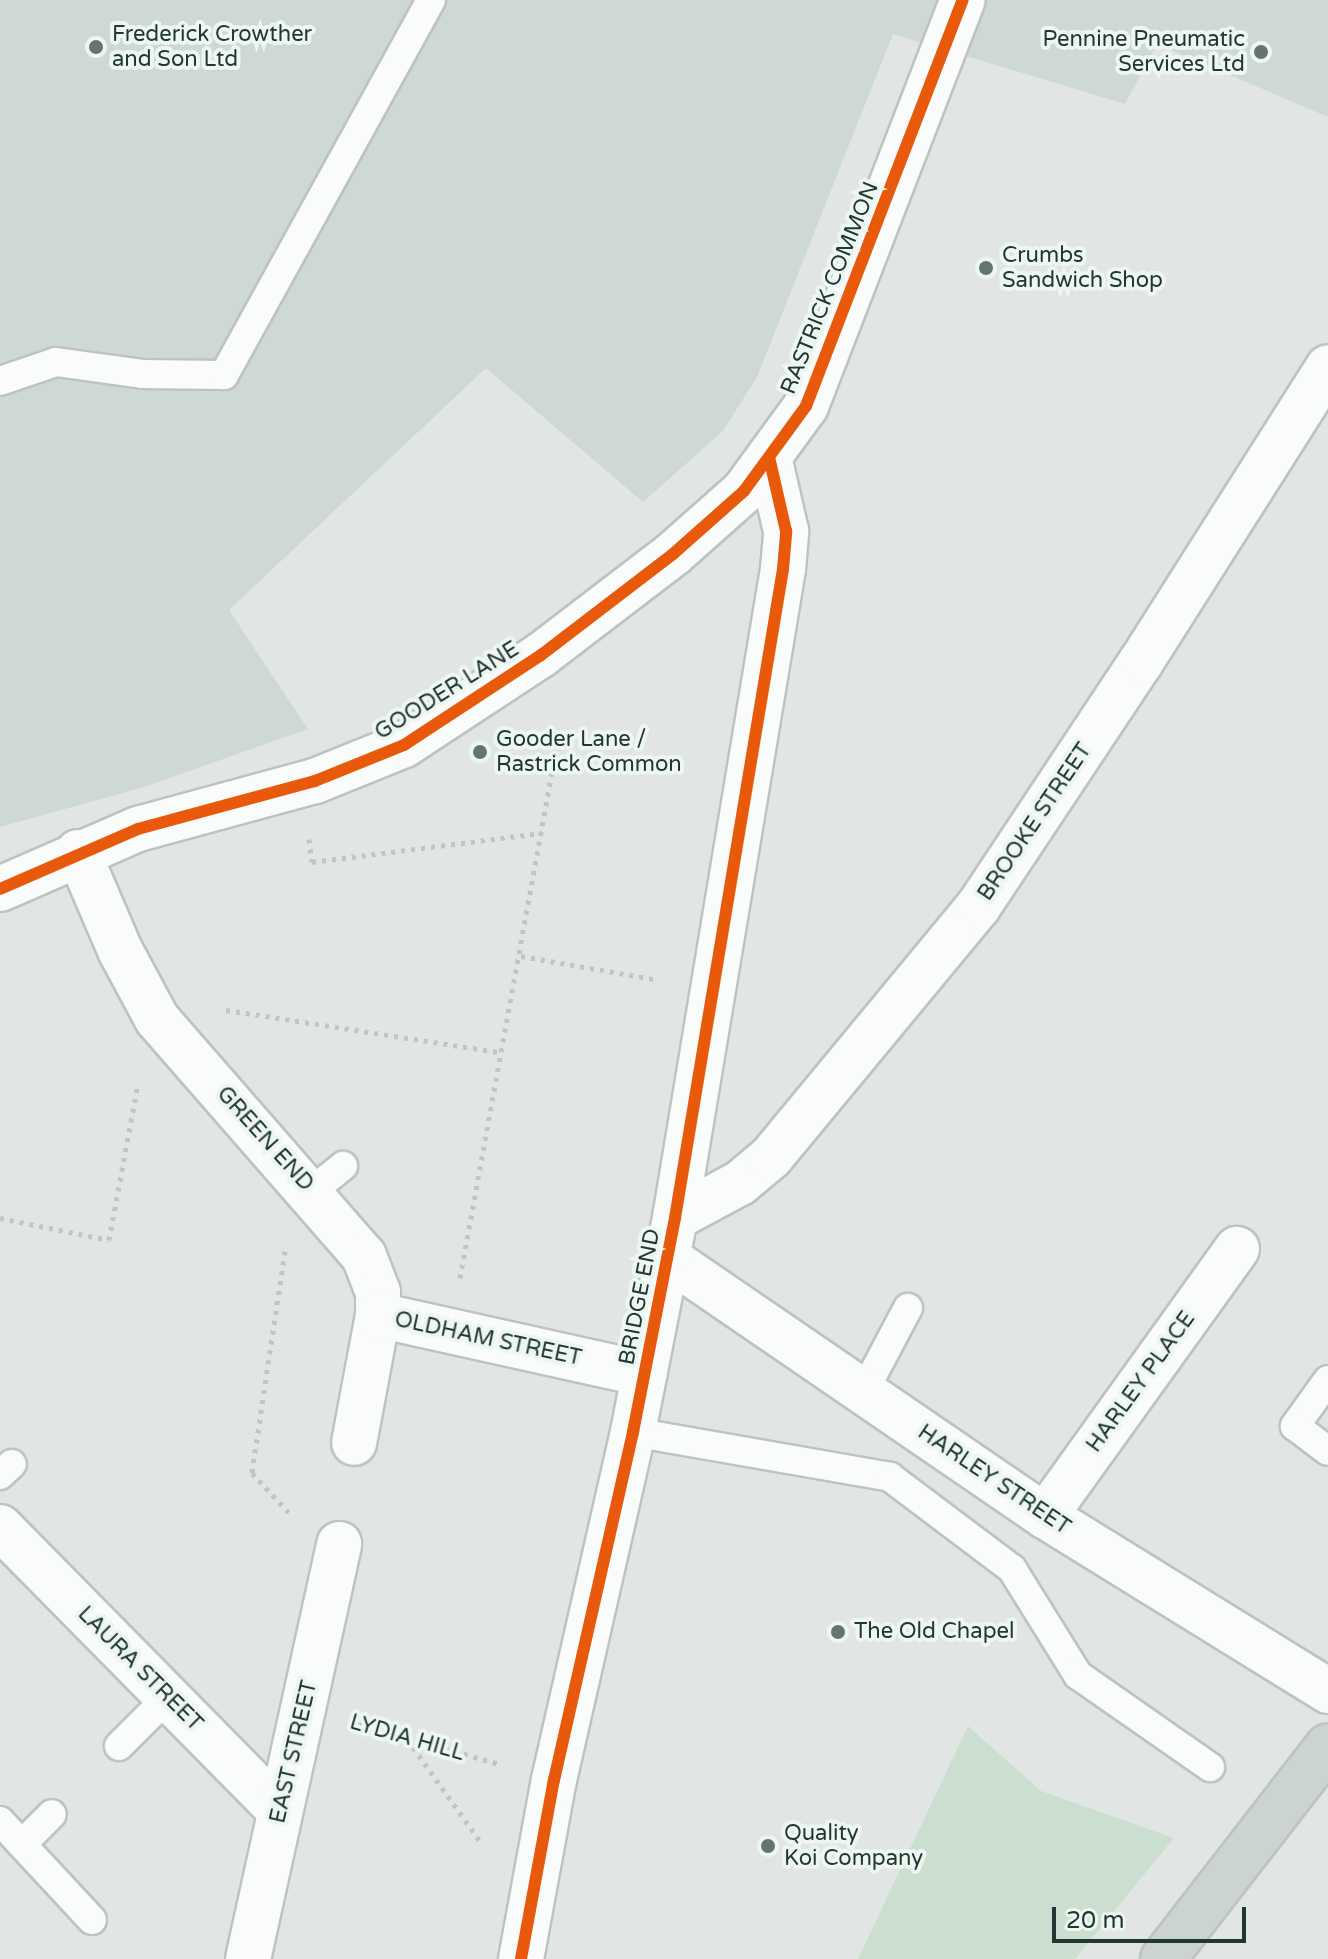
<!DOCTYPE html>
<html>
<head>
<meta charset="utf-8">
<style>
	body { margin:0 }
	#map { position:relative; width:1328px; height:1959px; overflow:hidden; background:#e1e6e4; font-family:"Varela Round",sans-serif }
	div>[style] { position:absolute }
	.built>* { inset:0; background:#ced8d4 }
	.green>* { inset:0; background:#cadfd0 }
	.path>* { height:5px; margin-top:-2.5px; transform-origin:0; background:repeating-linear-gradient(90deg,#bfc7c5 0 4px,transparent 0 10px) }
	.roads { filter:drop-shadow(2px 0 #bec3c1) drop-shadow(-2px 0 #bec3c1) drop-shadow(0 2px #bec3c1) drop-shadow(0 -2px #bec3c1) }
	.service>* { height:28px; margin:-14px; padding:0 14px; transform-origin:14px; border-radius:14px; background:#fafbfb }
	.minor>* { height:44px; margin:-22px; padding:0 22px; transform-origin:22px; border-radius:22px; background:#fafbfb }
	.tertiary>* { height:44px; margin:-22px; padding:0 22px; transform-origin:22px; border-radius:22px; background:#fafbfb }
	.primary>* { height:44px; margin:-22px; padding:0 22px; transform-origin:22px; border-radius:22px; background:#ccd4d1 }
	.cycleway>* { height:12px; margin:-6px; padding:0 6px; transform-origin:6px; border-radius:6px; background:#e8590c }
	.dots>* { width:22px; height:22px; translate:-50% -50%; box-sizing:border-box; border:4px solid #eef6f2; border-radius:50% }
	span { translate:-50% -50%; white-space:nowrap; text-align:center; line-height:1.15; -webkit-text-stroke:8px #eef6f2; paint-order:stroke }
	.poi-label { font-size:22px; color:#203831 }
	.left { translate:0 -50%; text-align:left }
	.right { translate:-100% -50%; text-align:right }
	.street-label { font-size:22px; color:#203831 }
	.scale { position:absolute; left:1052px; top:1907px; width:194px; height:36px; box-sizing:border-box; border:4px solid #203831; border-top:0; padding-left:10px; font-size:24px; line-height:28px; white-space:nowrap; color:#203831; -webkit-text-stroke:6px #eef6f2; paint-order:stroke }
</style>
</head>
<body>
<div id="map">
	<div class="built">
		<div style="clip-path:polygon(0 0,1328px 0,1328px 117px,1157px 44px,1125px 104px,893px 34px,757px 377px,722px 432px,643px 502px,486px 368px,229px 610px,308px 729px,144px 787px,0 827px)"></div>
	</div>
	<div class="green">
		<div style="clip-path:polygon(968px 1726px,1041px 1791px,1174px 1838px,1075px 1959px,858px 1959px)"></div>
	</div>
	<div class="path">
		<div style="left:309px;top:839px;width:23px;rotate:83deg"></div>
		<div style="left:312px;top:862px;width:232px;rotate:-7.2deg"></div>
		<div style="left:521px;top:956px;width:139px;rotate:9.9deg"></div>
		<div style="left:226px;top:1010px;width:280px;rotate:8.8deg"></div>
		<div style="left:0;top:1218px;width:111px;rotate:11.4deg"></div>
		<div style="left:109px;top:1240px;width:159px;rotate:-79.5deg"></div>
		<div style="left:285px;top:1251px;width:224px;rotate:98.5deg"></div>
		<div style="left:252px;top:1473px;width:57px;rotate:47.1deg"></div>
		<div style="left:460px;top:1278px;width:554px;rotate:-79.7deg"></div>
		<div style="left:358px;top:1724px;width:147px;rotate:15.8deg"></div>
		<div style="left:407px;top:1739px;width:130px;rotate:54.4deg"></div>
	</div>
	<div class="roads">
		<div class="service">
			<div style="left:0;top:381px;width:59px;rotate:-18.7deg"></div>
			<div style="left:56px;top:362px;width:87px;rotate:7.9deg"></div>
			<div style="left:142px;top:374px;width:82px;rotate:0.7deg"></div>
			<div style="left:224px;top:375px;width:428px;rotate:-61.1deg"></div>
			<div style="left:312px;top:1191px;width:40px;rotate:-39deg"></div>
			<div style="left:1328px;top:1380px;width:57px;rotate:125.7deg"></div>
			<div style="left:1295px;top:1426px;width:41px;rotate:37.1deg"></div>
			<div style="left:864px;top:1391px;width:94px;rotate:-62.1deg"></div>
			<div style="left:633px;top:1432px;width:261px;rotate:9.9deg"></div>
			<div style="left:890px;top:1477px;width:153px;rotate:37deg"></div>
			<div style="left:1012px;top:1569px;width:125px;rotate:58.1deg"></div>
			<div style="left:1078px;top:1675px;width:161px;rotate:34.9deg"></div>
			<div style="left:0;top:1475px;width:16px;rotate:-43deg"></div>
			<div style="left:119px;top:1746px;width:69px;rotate:-45deg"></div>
			<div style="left:0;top:1821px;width:135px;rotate:47.1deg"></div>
			<div style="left:22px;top:1844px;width:42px;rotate:-45deg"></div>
		</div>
		<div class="minor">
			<div style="left:78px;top:852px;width:107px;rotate:66.8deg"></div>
			<div style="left:120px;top:950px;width:78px;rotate:61.8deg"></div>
			<div style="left:157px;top:1019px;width:315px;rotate:48.9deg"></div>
			<div style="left:364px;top:1256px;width:39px;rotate:69deg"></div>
			<div style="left:378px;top:1292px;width:23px;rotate:90deg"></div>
			<div style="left:378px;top:1315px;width:130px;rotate:100.6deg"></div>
			<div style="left:675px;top:1218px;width:74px;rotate:-28.3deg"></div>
			<div style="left:740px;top:1183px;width:40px;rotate:-40deg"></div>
			<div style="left:771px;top:1157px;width:325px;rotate:-50.4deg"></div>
			<div style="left:978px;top:907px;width:294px;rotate:-56.4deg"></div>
			<div style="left:1141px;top:662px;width:349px;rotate:-57.6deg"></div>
			<div style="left:668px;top:1258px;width:457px;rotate:34.4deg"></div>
			<div style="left:1045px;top:1516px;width:333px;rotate:31.7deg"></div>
			<div style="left:378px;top:1315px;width:273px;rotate:12.5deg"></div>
			<div style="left:1045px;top:1516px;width:329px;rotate:-54.3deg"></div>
			<div style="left:0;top:1527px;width:399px;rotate:45.4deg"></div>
			<div style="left:248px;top:1959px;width:425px;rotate:-77.6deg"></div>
			<div style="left:521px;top:1959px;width:182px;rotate:-79.6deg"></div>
			<div style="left:554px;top:1780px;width:357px;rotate:-77.2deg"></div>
			<div style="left:633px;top:1432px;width:218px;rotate:-78.9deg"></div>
			<div style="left:675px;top:1218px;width:658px;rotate:-80.55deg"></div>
			<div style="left:783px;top:569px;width:38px;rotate:-85deg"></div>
			<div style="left:786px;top:531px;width:72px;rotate:-102.9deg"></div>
		</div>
		<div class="tertiary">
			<div style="left:0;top:889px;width:150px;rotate:-23.5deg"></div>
			<div style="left:138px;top:829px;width:183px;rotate:-15.2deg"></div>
			<div style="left:315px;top:781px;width:96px;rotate:-22deg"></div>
			<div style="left:404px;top:745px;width:164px;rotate:-33.3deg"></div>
			<div style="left:541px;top:655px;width:166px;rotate:-37.4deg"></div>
			<div style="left:673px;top:554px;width:95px;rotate:-41.6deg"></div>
			<div style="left:744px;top:491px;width:105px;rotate:-53.9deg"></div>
			<div style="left:806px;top:406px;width:435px;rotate:-68.9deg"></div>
		</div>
		<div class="primary">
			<div style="left:1163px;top:1959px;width:269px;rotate:-52.2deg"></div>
		</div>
	</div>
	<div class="cycleway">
		<div style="left:0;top:889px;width:150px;rotate:-23.5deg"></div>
		<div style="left:138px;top:829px;width:183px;rotate:-15.2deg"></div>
		<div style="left:315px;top:781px;width:96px;rotate:-22deg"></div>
		<div style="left:404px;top:745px;width:164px;rotate:-33.3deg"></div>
		<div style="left:541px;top:655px;width:166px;rotate:-37.4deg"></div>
		<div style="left:673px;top:554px;width:95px;rotate:-41.6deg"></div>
		<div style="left:744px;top:491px;width:105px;rotate:-53.9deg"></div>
		<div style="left:806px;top:406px;width:435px;rotate:-68.9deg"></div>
		<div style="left:521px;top:1959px;width:182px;rotate:-79.6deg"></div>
		<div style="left:554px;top:1780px;width:357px;rotate:-77.2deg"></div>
		<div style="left:633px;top:1432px;width:218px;rotate:-78.9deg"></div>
		<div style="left:675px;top:1218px;width:658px;rotate:-80.55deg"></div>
		<div style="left:783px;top:569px;width:38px;rotate:-85deg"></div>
		<div style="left:786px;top:531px;width:72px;rotate:-102.9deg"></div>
	</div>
	<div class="dots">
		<div style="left:96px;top:47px;background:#647570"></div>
		<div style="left:1261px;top:52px;background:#647570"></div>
		<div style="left:986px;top:268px;background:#647570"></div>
		<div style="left:480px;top:752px;background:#647570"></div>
		<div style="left:838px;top:1632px;background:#647570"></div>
		<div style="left:768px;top:1846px;background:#647570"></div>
	</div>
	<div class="poi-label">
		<span class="left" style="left:112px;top:47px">Frederick Crowther<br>and Son Ltd</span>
		<span class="right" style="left:1245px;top:52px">Pennine Pneumatic<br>Services Ltd</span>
		<span class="left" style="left:1002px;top:268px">Crumbs<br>Sandwich Shop</span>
		<span class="left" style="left:496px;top:752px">Gooder Lane /<br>Rastrick Common</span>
		<span class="left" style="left:854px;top:1632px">The Old Chapel</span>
		<span class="left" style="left:784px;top:1846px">Quality<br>Koi Company</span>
	</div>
	<div class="street-label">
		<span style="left:830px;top:288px;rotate:-68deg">RASTRICK COMMON</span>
		<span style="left:447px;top:691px;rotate:-32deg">GOODER LANE</span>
		<span style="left:1035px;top:822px;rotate:-56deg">BROOKE STREET</span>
		<span style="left:265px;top:1139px;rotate:48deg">GREEN END</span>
		<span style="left:640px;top:1297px;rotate:-79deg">BRIDGE END</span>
		<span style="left:488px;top:1339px;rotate:12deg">OLDHAM STREET</span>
		<span style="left:1141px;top:1382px;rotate:-54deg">HARLEY PLACE</span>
		<span style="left:994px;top:1480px;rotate:34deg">HARLEY STREET</span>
		<span style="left:140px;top:1669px;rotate:45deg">LAURA STREET</span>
		<span style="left:407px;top:1738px;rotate:16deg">LYDIA HILL</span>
		<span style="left:294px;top:1752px;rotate:-77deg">EAST STREET</span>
	</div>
	<div class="scale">20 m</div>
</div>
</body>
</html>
